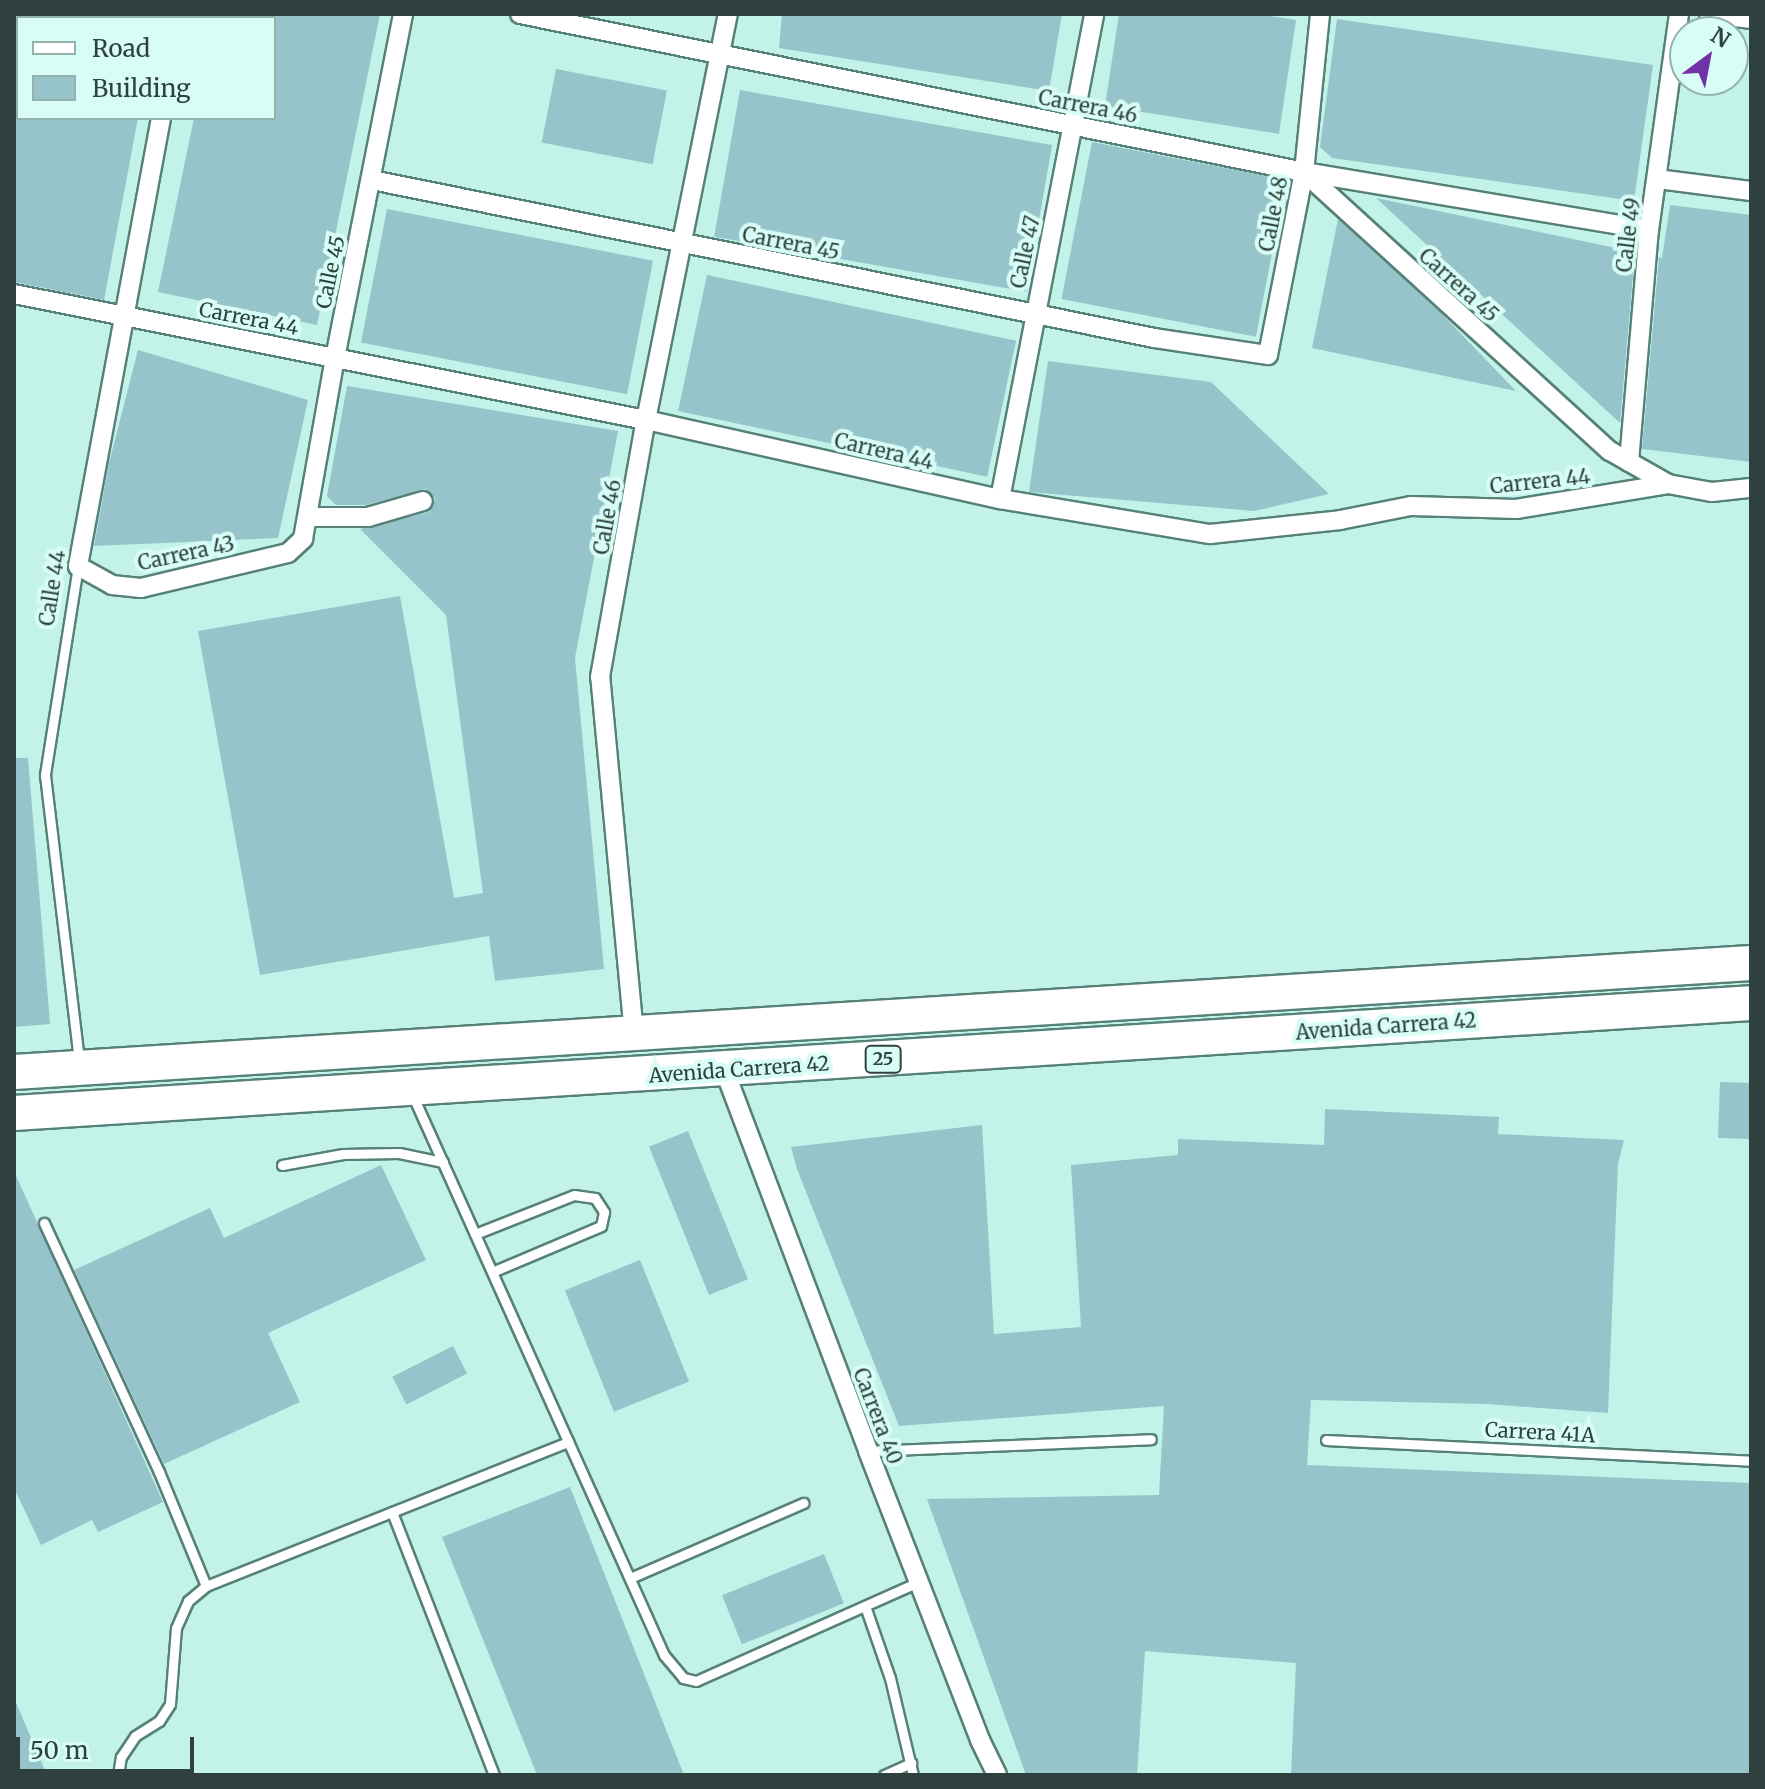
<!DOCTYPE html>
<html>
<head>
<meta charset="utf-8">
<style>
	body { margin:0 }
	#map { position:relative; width:1765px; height:1789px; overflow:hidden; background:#c3f2e9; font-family:Merriweather,serif }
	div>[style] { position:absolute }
	.building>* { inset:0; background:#97c4cb; transform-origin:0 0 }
	.roads { filter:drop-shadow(2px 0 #568179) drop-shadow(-2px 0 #568179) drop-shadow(0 2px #568179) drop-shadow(0 -2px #568179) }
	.lane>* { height:9px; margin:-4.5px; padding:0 4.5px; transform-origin:4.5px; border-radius:4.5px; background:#fff }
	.street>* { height:18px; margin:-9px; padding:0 9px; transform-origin:9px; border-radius:9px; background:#fff }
	.highway>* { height:34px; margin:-17px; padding:0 17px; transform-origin:17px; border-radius:17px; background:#fff }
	span { translate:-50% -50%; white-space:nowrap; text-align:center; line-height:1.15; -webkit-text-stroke:8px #d8fdf6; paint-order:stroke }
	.shield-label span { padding:2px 6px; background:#d8fdf6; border:2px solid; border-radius:6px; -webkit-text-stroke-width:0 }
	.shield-label { font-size:18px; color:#2e413e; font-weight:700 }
	.street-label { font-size:20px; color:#2e413e }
	.frame { position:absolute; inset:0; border:16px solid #2e413e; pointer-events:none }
	.legend { position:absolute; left:16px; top:16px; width:260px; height:104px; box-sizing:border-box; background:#d8fdf6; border:2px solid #94b2ac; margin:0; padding:10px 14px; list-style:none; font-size:24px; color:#2e413e }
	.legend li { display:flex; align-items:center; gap:16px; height:40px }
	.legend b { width:40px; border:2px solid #94b2ac }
	.north { position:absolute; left:1669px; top:16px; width:80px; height:80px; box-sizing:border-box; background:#d8fdf6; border:2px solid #94b2ac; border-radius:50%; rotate:32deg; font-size:22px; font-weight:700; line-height:32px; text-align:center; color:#2e413e }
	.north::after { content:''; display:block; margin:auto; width:28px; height:36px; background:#7232a7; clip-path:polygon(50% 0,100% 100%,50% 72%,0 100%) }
	.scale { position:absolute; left:16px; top:1737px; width:178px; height:36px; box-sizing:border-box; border:4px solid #2e413e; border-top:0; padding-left:10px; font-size:24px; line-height:28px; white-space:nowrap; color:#2e413e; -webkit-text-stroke:6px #d8fdf6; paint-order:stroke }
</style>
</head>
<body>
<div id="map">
	<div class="building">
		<div style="clip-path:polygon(274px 14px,380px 14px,317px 325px,158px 292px,194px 118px,274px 118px)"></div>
		<div style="clip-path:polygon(782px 14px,1062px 14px,1049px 91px,779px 48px)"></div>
		<div style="clip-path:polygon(1119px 14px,1257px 14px,1296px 20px,1279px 134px,1105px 106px)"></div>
		<div style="clip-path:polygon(1337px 19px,1653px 65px,1634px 201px,1332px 158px,1320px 147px)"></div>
		<div style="left:556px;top:69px;width:113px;height:75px;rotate:11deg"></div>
		<div style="left:740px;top:90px;width:317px;height:149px;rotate:10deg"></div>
		<div style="clip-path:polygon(14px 118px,138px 118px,104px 300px,14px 282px)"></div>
		<div style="left:1092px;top:142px;width:198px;height:160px;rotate:11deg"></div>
		<div style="clip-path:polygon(1376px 198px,1635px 252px,1620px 423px)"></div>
		<div style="clip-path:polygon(1670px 205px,1751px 215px,1751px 462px,1642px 449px,1659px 257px,1662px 258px)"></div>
		<div style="left:387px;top:209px;width:271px;height:136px;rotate:11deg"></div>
		<div style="clip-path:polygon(1338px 219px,1440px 312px,1516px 391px,1312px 348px)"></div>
		<div style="left:707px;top:275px;width:316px;height:139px;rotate:12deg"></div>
		<div style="clip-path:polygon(138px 350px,308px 400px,278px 538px,94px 546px,109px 463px)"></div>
		<div style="clip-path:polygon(1048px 361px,1211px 382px,1329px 494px,1254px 511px,1029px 492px)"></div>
		<div style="clip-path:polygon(347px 386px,618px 431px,575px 658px,604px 969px,495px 981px,489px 936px,260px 975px,198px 631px,400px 596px,454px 898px,483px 893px,446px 615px,360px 529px,426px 513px,432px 509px,435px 498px,425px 489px,366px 505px,336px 505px,327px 496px)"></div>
		<div style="clip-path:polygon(14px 758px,28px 758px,50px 1024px,14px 1027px)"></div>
		<div style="left:1720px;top:1082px;width:31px;height:56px;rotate:2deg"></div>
		<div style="clip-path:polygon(1325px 1109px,1499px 1117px,1498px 1134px,1624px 1140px,1618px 1164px,1608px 1413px,1487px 1404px,1311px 1400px,1307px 1465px,1751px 1483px,1751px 1775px,1291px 1775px,1296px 1663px,1145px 1651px,1137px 1775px,1026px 1775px,927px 1499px,1159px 1495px,1164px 1406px,899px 1426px,797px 1169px,791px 1147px,982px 1125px,994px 1334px,1081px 1327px,1071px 1165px,1178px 1155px,1178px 1139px,1324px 1145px)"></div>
		<div style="left:688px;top:1131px;width:160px;height:42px;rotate:68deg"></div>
		<div style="clip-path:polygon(381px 1165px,426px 1260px,268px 1333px,300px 1402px,164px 1464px,74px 1270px,210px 1208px,224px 1238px)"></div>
		<div style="clip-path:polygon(14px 1171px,163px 1502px,98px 1532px,92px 1520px,41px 1545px,14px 1488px)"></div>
		<div style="left:640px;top:1260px;width:131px;height:81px;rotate:68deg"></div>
		<div style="left:453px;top:1346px;width:31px;height:68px;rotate:63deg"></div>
		<div style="clip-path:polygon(570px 1487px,684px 1775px,537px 1775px,442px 1537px)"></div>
		<div style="left:824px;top:1554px;width:53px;height:110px;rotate:68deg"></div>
		<div style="clip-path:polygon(14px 1698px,47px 1775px,14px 1775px)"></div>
	</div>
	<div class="roads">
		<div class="lane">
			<div style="left:78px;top:566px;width:212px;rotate:99deg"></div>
			<div style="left:45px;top:775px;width:288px;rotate:83.2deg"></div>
			<div style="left:412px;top:1094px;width:615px;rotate:65.81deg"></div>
			<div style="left:664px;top:1655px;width:30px;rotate:50deg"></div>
			<div style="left:683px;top:1678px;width:13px;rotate:13deg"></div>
			<div style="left:696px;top:1681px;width:243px;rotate:-24deg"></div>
			<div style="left:282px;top:1165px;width:62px;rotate:-10.2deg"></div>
			<div style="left:343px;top:1154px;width:56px;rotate:-1deg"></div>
			<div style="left:399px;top:1153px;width:45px;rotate:11.6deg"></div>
			<div style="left:44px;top:1223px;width:274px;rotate:65.2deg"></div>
			<div style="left:159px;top:1472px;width:123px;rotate:67.6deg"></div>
			<div style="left:475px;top:1234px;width:106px;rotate:-21.5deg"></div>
			<div style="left:574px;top:1195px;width:21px;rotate:8deg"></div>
			<div style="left:595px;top:1198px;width:17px;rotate:57deg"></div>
			<div style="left:604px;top:1212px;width:14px;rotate:102deg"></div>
			<div style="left:601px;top:1226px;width:118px;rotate:157.1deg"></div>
			<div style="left:1326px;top:1440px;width:426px;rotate:2.8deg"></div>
			<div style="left:868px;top:1451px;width:283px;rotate:-2.4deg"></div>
			<div style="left:392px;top:1512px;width:282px;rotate:68.8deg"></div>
			<div style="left:630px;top:1578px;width:189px;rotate:-23.4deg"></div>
			<div style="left:865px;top:1606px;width:76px;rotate:70.9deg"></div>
			<div style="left:890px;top:1678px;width:100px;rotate:76.7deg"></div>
			<div style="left:118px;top:1775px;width:18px;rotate:-81deg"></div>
			<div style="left:121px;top:1757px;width:25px;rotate:-56deg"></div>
			<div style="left:135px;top:1736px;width:28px;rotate:-32deg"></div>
			<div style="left:159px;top:1721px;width:20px;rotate:-57deg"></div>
			<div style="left:170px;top:1704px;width:76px;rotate:-85.5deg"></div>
			<div style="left:176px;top:1628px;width:30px;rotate:-66deg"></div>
			<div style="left:188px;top:1601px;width:23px;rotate:-40deg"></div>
			<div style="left:206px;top:1586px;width:390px;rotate:-21.7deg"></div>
			<div style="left:884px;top:1775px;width:30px;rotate:-24deg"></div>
		</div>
		<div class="street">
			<div style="left:93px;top:14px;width:10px;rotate:24deg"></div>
			<div style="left:520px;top:14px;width:800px;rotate:11.39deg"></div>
			<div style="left:1304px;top:172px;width:350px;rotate:9.5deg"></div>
			<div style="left:1709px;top:14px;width:42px;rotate:6.8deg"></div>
			<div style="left:52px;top:18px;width:4px;rotate:-63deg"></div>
			<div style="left:181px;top:18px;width:4px;rotate:-76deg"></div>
			<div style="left:14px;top:106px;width:10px;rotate:-66deg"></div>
			<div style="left:161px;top:118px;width:456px;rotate:100.5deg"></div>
			<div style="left:78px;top:566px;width:39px;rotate:29deg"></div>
			<div style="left:112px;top:585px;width:29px;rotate:6deg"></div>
			<div style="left:141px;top:588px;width:151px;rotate:-13.4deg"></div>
			<div style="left:288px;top:553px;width:21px;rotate:-43deg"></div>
			<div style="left:303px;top:539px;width:184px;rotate:-80deg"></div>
			<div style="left:335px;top:358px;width:351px;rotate:-78.8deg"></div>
			<div style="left:1304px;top:172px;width:414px;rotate:42.4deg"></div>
			<div style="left:1610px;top:451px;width:67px;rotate:29.6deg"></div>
			<div style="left:1658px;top:179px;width:94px;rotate:7.4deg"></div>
			<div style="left:372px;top:180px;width:798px;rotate:11.42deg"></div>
			<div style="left:1154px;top:338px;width:115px;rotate:8.5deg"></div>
			<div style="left:1268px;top:355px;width:187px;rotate:-78.9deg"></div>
			<div style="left:1304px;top:172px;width:159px;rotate:-84.2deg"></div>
			<div style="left:14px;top:294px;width:644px;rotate:11.28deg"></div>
			<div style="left:646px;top:420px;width:363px;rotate:12.6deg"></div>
			<div style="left:1000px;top:499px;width:213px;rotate:9.5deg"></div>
			<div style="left:1210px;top:534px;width:131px;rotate:-6.1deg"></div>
			<div style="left:1340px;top:520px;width:72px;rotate:-11.2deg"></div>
			<div style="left:1411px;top:506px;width:105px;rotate:1.6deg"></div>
			<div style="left:1516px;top:509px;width:154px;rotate:-9.3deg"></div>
			<div style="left:1668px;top:484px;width:45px;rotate:10.3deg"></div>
			<div style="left:1712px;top:492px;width:39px;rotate:-6deg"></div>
			<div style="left:1629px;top:462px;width:233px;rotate:-85.1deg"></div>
			<div style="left:1649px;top:230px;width:218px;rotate:-82.1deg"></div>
			<div style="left:1000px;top:499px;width:494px;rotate:-79deg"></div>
			<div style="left:310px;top:517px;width:58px"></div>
			<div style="left:368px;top:517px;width:57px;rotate:-16.2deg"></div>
			<div style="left:634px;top:1034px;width:359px;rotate:-95.4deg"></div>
			<div style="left:600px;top:677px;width:261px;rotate:-79.9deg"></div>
			<div style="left:646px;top:420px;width:414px;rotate:-78.6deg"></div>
			<div style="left:724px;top:1069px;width:408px;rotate:69.3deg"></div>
			<div style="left:868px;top:1451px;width:310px;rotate:68.8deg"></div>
			<div style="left:980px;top:1740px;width:39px;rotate:64deg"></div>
		</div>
		<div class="highway">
			<div style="left:14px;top:1072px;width:1740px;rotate:-3.59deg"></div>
			<div style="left:14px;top:1113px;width:1740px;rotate:-3.62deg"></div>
		</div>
	</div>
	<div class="shield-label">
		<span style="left:883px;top:1059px">25</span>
	</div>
	<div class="street-label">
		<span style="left:1088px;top:106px;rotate:11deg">Carrera 46</span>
		<span style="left:1273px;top:214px;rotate:-79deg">Calle 48</span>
		<span style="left:1628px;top:235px;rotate:-83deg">Calle 49</span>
		<span style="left:791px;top:243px;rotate:11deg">Carrera 45</span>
		<span style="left:1025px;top:252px;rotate:-78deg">Calle 47</span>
		<span style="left:330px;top:272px;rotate:-78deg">Calle 45</span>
		<span style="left:1459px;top:285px;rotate:42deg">Carrera 45</span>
		<span style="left:249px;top:318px;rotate:11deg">Carrera 44</span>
		<span style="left:884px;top:451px;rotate:13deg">Carrera 44</span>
		<span style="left:1540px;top:481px;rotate:-6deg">Carrera 44</span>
		<span style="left:607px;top:517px;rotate:-80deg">Calle 46</span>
		<span style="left:186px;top:553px;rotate:-12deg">Carrera 43</span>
		<span style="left:52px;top:588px;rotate:-81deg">Calle 44</span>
		<span style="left:1386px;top:1026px;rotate:-4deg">Avenida Carrera 42</span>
		<span style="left:739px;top:1069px;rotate:-4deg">Avenida Carrera 42</span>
		<span style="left:878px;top:1416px;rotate:69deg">Carrera 40</span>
		<span style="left:1540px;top:1432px;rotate:3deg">Carrera 41A</span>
	</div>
	<div class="frame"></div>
	<ul class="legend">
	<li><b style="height:10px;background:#fff"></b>Road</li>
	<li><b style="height:22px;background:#97c4cb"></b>Building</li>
	</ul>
	<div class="north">N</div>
	<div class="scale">50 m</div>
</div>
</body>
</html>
